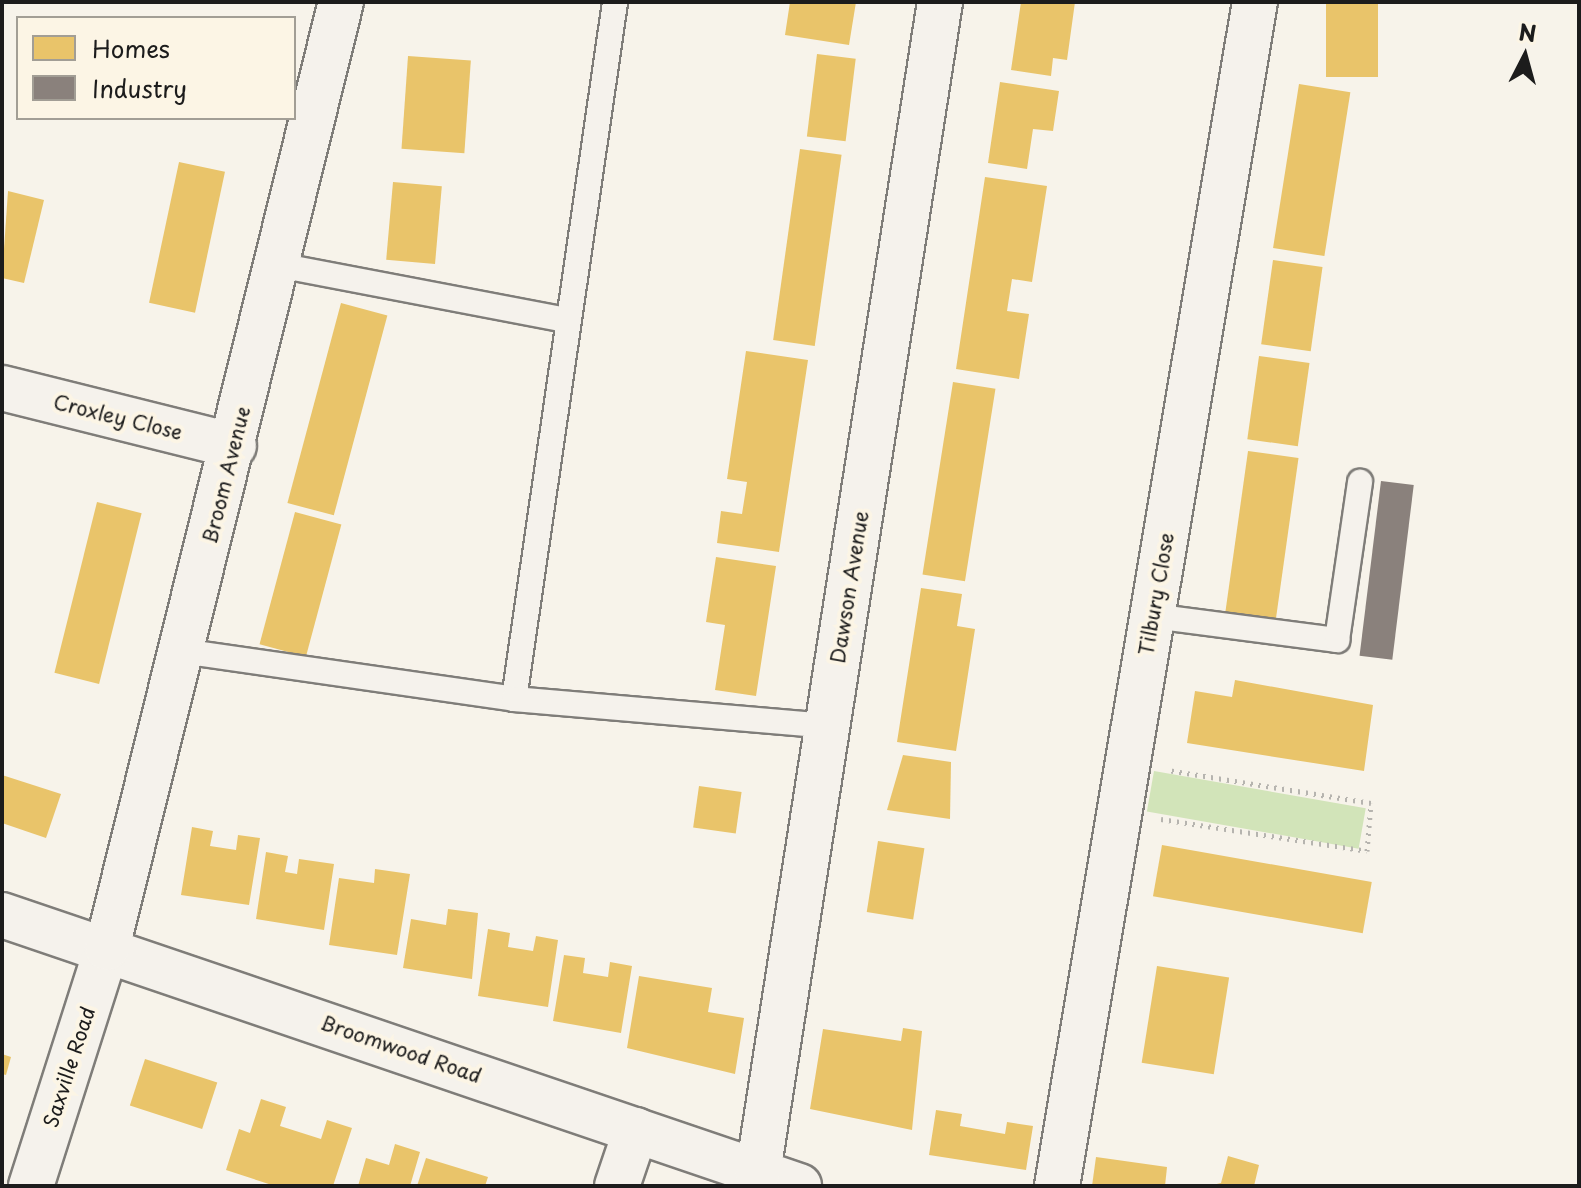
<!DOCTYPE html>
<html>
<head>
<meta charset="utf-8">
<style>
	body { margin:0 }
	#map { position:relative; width:1581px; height:1188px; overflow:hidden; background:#f7f3ea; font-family:"Playpen Sans",sans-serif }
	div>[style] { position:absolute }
	.green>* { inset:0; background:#d2e4b9; transform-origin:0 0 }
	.homes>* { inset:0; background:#e9c46a; transform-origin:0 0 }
	.industry>* { inset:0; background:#8a817c; transform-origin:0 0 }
	.path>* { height:5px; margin-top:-2.5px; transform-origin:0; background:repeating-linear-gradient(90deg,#b6b4af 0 2px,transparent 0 8px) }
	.roads { filter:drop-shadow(2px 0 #7f7d79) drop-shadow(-2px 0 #7f7d79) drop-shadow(0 2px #7f7d79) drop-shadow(0 -2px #7f7d79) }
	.service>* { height:24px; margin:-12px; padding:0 12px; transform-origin:12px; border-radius:12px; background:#f5f2ec }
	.minor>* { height:44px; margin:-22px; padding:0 22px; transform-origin:22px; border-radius:22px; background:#f5f2ec }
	span { translate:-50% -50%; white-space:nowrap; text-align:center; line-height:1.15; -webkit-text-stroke:8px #fcf5e5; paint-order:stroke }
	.street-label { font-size:20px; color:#1c1c1c }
	.frame { position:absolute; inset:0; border:4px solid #1c1c1c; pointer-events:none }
	.legend { position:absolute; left:16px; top:16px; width:280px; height:104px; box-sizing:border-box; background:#fcf5e5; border:2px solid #a29e95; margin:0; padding:10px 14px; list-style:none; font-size:24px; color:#1c1c1c }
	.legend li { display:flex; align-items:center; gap:16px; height:40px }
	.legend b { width:40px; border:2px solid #a29e95 }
	.north { position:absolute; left:1485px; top:16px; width:80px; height:80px; -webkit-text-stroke:6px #fcf5e5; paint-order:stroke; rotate:6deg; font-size:22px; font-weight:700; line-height:32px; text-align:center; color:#1c1c1c }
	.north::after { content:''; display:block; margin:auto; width:28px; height:36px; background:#1c1c1c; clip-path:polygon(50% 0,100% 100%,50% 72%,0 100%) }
</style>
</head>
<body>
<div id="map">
	<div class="green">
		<div style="left:1154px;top:771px;width:215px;height:41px;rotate:10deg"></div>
	</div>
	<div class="homes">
		<div style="clip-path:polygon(790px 2px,856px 2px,849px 45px,785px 35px)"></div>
		<div style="clip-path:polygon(1021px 2px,1075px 2px,1067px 60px,1053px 58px,1051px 76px,1011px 70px)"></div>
		<div style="left:1326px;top:2px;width:52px;height:75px"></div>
		<div style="left:817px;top:54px;width:39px;height:83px;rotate:7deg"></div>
		<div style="left:408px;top:56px;width:63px;height:93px;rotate:4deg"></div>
		<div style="clip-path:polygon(1000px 82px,1059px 91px,1053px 131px,1033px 129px,1027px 169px,988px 163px)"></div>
		<div style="left:1299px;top:84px;width:52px;height:166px;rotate:9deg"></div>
		<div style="left:800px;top:149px;width:42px;height:193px;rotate:8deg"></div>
		<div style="left:179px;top:162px;width:47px;height:144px;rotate:12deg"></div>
		<div style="clip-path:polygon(985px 177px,1047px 186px,1032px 282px,1012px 279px,1007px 311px,1029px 314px,1019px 379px,956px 369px)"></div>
		<div style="left:393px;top:182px;width:49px;height:78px;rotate:5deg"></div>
		<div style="clip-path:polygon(8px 191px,44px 200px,24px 283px,2px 278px)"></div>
		<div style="left:1273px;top:260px;width:50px;height:85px;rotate:8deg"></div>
		<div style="left:341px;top:303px;width:48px;height:207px;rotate:15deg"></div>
		<div style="clip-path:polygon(746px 351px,808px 360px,779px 552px,717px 543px,721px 511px,742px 514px,747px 482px,727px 479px)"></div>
		<div style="left:1259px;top:356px;width:51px;height:84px;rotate:8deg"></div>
		<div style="left:953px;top:382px;width:43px;height:195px;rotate:9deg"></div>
		<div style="left:1248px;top:451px;width:51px;height:164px;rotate:8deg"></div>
		<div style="left:97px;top:502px;width:46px;height:176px;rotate:14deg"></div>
		<div style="left:295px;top:512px;width:48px;height:137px;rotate:15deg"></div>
		<div style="clip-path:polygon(716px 557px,776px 566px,756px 696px,715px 690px,725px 625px,706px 622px)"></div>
		<div style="clip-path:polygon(921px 588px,962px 594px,957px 626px,975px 629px,956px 751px,897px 742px)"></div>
		<div style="clip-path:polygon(1235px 680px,1373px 705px,1364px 771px,1187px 743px,1195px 691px,1232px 697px)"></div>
		<div style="clip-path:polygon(903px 755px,951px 762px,950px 819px,887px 810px)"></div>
		<div style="clip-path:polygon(2px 775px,61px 794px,46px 838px,2px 823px)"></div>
		<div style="left:699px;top:786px;width:43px;height:42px;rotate:8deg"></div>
		<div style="clip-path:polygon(192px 827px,213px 831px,210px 846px,236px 850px,238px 835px,260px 838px,249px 905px,181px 895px)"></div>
		<div style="left:878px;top:841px;width:47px;height:72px;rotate:9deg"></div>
		<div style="left:1162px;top:845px;width:213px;height:52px;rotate:10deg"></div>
		<div style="clip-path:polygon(266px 852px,288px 856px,285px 872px,297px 874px,299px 859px,334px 864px,324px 930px,256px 919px)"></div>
		<div style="clip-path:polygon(375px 869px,410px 874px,397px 955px,329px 945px,339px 878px,374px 883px)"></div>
		<div style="clip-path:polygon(448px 909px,478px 913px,472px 979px,403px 968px,411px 919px,446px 925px)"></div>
		<div style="clip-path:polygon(488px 929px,510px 933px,508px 947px,533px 951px,536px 936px,558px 940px,548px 1007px,478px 996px)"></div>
		<div style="clip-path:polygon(564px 955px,585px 958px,583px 973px,608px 977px,610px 962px,632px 966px,621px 1033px,553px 1021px)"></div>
		<div style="left:1157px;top:966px;width:73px;height:98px;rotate:9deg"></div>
		<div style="clip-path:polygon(639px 976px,712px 988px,708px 1012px,744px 1018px,735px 1074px,627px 1048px)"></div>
		<div style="clip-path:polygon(903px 1028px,922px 1031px,912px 1130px,810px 1109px,823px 1029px,901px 1041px)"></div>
		<div style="clip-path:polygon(2px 1054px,11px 1057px,6px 1075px,2px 1074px)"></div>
		<div style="left:145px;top:1059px;width:76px;height:49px;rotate:18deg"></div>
		<div style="clip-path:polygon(261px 1099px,286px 1107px,280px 1126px,321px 1139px,327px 1120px,352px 1128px,333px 1186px,275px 1186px,226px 1170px,239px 1129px,250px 1133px)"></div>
		<div style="clip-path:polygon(936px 1110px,962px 1114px,960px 1126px,1005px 1134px,1007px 1122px,1033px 1126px,1026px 1170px,929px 1155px)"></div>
		<div style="clip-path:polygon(395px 1144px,420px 1152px,410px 1186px,358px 1186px,366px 1158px,389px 1165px)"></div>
		<div style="clip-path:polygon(1228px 1156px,1259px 1165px,1254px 1186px,1208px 1186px,1221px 1183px)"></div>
		<div style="clip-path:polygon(1096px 1157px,1167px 1167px,1165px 1186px,1092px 1186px)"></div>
		<div style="clip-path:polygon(426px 1158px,488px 1177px,485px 1186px,417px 1186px)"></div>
	</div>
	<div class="industry">
		<div style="left:1381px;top:481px;width:33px;height:176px;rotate:7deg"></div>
	</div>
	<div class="path">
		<div style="left:1161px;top:819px;width:208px;rotate:8.8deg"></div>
		<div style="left:1367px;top:851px;width:48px;rotate:-85.2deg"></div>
		<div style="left:1371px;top:803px;width:206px;rotate:-170.8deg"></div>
	</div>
	<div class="roads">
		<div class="service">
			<div style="left:278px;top:265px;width:294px;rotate:10.8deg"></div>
			<div style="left:1152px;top:616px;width:187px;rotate:7.4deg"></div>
			<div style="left:1337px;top:640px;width:160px;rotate:-81.7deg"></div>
			<div style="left:182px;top:651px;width:335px;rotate:8.2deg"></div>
			<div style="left:514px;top:699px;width:704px;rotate:-81.75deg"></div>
			<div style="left:514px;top:699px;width:314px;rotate:4.9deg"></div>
		</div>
		<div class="minor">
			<div style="left:2px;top:388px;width:239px;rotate:14deg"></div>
			<div style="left:2px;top:915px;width:842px;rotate:18.78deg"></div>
			<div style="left:758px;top:1172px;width:1184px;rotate:-81.16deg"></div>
			<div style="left:31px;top:1186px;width:250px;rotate:-72.3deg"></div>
			<div style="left:107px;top:948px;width:975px;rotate:-76.11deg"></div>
			<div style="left:617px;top:1186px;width:59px;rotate:-71.3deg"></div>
			<div style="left:1057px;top:1186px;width:1200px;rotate:-80.51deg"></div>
		</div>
	</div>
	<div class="street-label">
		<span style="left:118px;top:417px;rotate:14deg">Croxley Close</span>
		<span style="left:226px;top:475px;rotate:-76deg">Broom Avenue</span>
		<span style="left:849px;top:587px;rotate:-81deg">Dawson Avenue</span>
		<span style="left:1156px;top:594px;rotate:-80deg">Tilbury Close</span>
		<span style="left:401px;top:1049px;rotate:19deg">Broomwood Road</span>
		<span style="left:69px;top:1067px;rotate:-72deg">Saxville Road</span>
	</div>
	<div class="frame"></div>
	<ul class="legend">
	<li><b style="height:22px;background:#e9c46a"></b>Homes</li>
	<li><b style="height:22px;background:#8a817c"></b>Industry</li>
	</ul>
	<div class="north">N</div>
</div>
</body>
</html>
